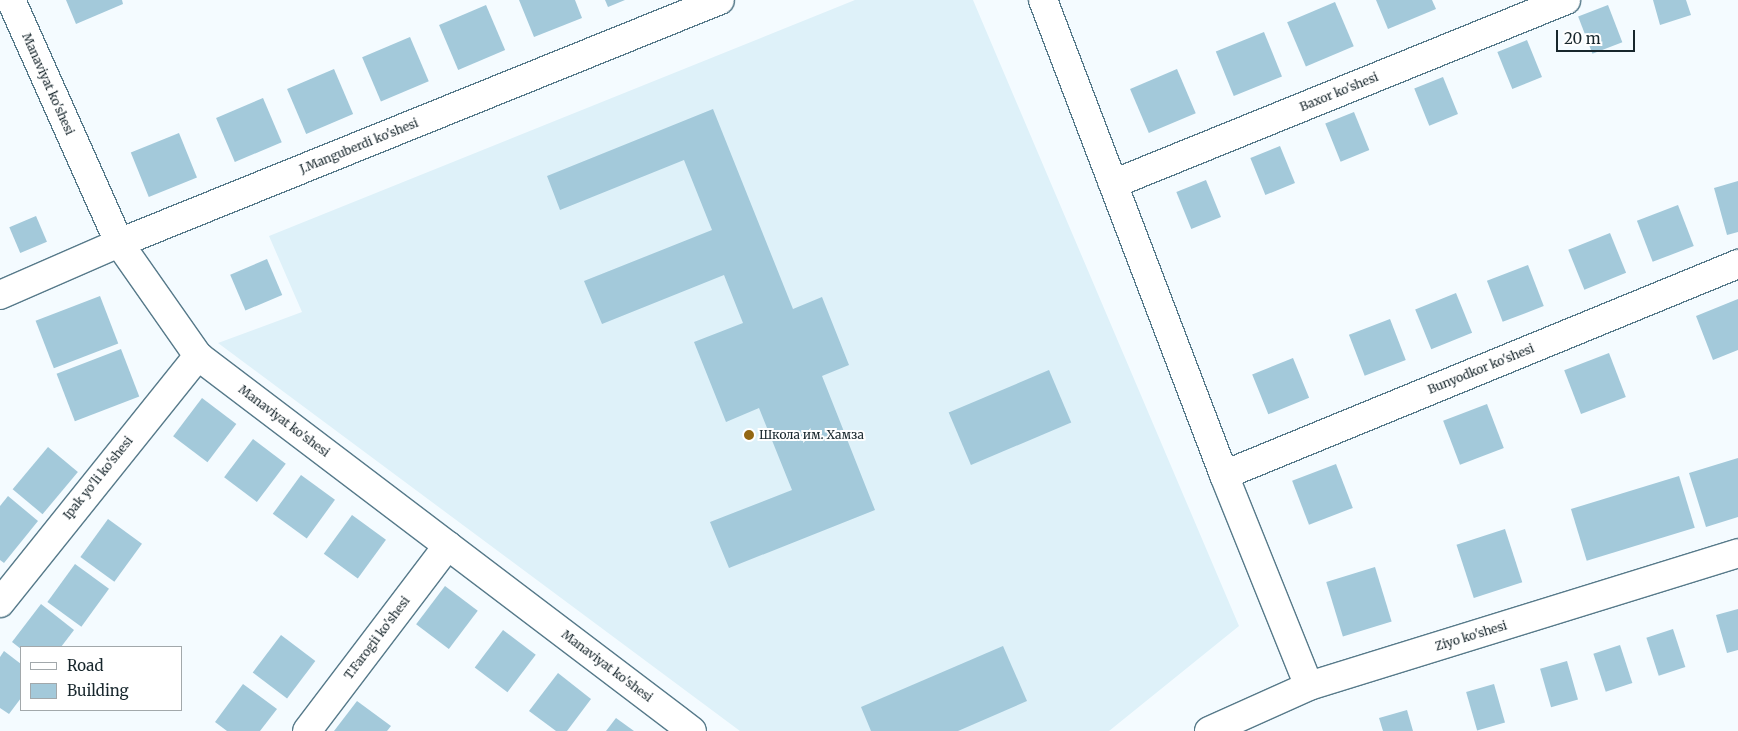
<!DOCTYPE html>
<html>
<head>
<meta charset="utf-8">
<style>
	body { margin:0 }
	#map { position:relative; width:1738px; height:731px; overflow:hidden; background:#f4fbff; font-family:Merriweather,serif }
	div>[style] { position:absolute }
	.built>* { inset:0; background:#def1f9 }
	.building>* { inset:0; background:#a3c9da; transform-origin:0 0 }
	.roads { filter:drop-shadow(1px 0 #577a8a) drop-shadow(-1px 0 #577a8a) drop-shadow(0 1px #577a8a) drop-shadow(0 -1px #577a8a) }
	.street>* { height:28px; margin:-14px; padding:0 14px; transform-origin:14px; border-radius:14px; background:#fff }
	.dots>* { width:14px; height:14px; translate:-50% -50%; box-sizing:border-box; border:2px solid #fff; border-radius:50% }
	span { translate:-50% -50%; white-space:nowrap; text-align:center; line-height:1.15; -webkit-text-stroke:4px #fff; paint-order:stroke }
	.street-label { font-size:12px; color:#17262c }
	.poi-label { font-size:12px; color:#17262c }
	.left { translate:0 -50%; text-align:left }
	.legend { position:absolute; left:20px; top:646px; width:162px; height:65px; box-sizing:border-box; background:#fff; border:1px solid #a2a8ab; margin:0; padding:6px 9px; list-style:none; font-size:15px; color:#17262c }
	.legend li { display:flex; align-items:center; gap:10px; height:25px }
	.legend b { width:25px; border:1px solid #a2a8ab }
	.scale { position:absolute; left:1556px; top:30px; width:79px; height:22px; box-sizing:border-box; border:2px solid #17262c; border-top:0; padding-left:6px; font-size:15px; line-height:18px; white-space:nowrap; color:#17262c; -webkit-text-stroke:4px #fff; paint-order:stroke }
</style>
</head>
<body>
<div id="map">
	<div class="built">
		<div style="clip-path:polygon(855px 0,973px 0,1239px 626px,1109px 731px,740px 731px,218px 343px,302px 312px,269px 236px)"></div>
	</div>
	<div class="building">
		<div style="clip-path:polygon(66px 0,122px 0,123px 4px,76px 24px)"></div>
		<div style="clip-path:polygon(519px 0,575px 0,582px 18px,534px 37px)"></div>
		<div style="clip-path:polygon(605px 0,625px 0,608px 7px)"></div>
		<div style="clip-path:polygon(1376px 0,1432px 0,1436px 9px,1388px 29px)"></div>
		<div style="clip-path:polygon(1653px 0,1686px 0,1691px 15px,1660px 25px)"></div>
		<div style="left:1335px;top:2px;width:48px;height:52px;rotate:67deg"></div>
		<div style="left:486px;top:5px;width:49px;height:51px;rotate:67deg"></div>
		<div style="left:1608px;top:5px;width:40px;height:32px;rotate:69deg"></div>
		<div style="left:1264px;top:32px;width:48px;height:52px;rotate:68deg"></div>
		<div style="left:410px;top:37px;width:48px;height:52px;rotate:67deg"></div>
		<div style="left:1527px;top:40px;width:40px;height:32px;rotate:68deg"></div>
		<div style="left:334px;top:69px;width:49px;height:51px;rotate:67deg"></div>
		<div style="left:1177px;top:69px;width:48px;height:51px;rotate:67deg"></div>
		<div style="left:1443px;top:77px;width:40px;height:31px;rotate:68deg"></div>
		<div style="left:263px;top:98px;width:48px;height:51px;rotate:67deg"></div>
		<div style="clip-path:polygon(713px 109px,793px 309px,822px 297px,849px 365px,822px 376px,875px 510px,729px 568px,710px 522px,792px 490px,759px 408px,726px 422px,694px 342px,743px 323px,724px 275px,602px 324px,584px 281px,712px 230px,684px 160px,560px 210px,547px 176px)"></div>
		<div style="left:1354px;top:112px;width:41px;height:31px;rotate:68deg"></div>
		<div style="left:179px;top:133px;width:48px;height:52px;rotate:68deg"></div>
		<div style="left:1280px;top:146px;width:40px;height:32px;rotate:68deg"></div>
		<div style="left:1206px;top:180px;width:40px;height:32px;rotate:68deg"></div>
		<div style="clip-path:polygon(1738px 181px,1738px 232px,1727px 235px,1714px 188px)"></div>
		<div style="left:1678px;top:205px;width:44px;height:44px;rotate:69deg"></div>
		<div style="left:36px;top:216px;width:28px;height:29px;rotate:67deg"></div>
		<div style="left:1610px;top:233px;width:43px;height:45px;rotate:68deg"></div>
		<div style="left:267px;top:259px;width:39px;height:40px;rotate:67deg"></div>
		<div style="left:1528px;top:265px;width:44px;height:44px;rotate:69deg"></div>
		<div style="left:1456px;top:293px;width:43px;height:44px;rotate:68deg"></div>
		<div style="left:100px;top:296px;width:51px;height:69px;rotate:69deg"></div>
		<div style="clip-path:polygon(1738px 299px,1738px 350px,1713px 360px,1696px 316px)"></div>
		<div style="left:1390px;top:319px;width:44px;height:44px;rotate:69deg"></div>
		<div style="left:121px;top:349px;width:51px;height:69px;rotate:69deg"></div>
		<div style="left:1609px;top:353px;width:47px;height:48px;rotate:69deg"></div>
		<div style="left:1293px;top:358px;width:43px;height:44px;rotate:68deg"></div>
		<div style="left:1049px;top:370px;width:57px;height:109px;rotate:67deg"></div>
		<div style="left:202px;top:398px;width:43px;height:48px;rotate:37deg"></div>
		<div style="left:1487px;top:404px;width:47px;height:47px;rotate:69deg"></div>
		<div style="left:253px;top:439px;width:41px;height:48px;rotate:37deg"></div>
		<div style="left:48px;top:447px;width:39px;height:55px;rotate:40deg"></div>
		<div style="clip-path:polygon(1738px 458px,1738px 517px,1706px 527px,1689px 473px)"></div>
		<div style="left:1336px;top:464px;width:47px;height:47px;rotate:69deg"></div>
		<div style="left:301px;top:475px;width:42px;height:48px;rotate:36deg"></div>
		<div style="left:1679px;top:476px;width:54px;height:113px;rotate:73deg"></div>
		<div style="clip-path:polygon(8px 496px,38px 521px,4px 563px,0 560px,0 506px)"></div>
		<div style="left:352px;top:515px;width:42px;height:48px;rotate:36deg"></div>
		<div style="left:108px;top:519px;width:42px;height:47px;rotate:36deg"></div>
		<div style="left:1505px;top:529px;width:56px;height:51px;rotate:72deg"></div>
		<div style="left:75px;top:564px;width:42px;height:47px;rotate:36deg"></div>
		<div style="left:1375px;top:567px;width:57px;height:51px;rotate:73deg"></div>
		<div style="left:445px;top:586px;width:41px;height:48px;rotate:37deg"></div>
		<div style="clip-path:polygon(41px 604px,74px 630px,61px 647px,21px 649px,12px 642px)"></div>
		<div style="clip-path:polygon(1738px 609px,1738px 650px,1727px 653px,1716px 615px)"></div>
		<div style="left:1673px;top:629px;width:40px;height:28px;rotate:72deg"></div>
		<div style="left:503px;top:630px;width:41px;height:47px;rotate:37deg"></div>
		<div style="left:281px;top:635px;width:43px;height:47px;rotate:37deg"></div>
		<div style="left:1620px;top:645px;width:40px;height:28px;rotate:72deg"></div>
		<div style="clip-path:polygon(1003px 646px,1027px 701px,958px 731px,871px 731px,861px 707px)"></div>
		<div style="clip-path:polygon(4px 651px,21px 664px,21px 698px,9px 714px,0 708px,0 657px)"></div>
		<div style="left:1567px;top:661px;width:40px;height:28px;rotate:74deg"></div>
		<div style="clip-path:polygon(558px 673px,591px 699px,567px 731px,556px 731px,529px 711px)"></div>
		<div style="clip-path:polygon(243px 684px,277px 709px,260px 731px,227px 731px,215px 722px)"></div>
		<div style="left:1494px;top:684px;width:40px;height:29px;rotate:74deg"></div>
		<div style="clip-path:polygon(357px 701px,391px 726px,387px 731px,334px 731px)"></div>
		<div style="clip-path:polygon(1407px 710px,1413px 731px,1383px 731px,1379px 718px)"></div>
		<div style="clip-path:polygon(616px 718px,634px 731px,606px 731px)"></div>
	</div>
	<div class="roads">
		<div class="street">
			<div style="left:11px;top:0;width:266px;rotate:66deg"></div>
			<div style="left:119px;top:243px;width:138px;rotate:55deg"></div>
			<div style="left:198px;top:356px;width:620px;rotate:37.2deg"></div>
			<div style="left:1043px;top:0;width:508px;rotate:69.14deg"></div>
			<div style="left:1224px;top:475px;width:227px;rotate:68.1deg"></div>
			<div style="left:1113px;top:184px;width:489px;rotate:-22.1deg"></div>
			<div style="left:0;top:295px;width:130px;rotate:-23.6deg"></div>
			<div style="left:119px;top:243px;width:648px;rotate:-22.01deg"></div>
			<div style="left:1224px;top:475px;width:556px;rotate:-22.32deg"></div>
			<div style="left:0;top:603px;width:317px;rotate:-51.3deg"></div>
			<div style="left:307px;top:731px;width:233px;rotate:-52.8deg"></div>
			<div style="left:1209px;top:731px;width:110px;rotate:-24.2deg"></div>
			<div style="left:1309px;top:686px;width:449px;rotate:-17.2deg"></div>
		</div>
	</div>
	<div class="dots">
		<div style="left:749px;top:435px;background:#936713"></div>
	</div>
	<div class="street-label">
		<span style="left:48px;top:84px;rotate:66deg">Manaviyat ko'shesi</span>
		<span style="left:1339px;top:92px;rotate:-22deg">Baxor ko'shesi</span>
		<span style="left:359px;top:146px;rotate:-22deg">J.Manguberdi ko'shesi</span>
		<span style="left:1481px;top:369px;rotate:-22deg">Bunyodkor ko'shesi</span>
		<span style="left:284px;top:421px;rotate:37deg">Manaviyat ko'shesi</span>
		<span style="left:98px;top:478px;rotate:-51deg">Ipak yo'li ko'shesi</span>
		<span style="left:1471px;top:636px;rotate:-17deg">Ziyo ko'shesi</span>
		<span style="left:377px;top:638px;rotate:-53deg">T.Farogii ko'shesi</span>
		<span style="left:607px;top:666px;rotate:37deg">Manaviyat ko'shesi</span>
	</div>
	<div class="poi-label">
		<span class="left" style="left:759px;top:435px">Школа им. Хамза</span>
	</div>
	<ul class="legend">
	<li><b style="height:6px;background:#fff"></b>Road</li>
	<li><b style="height:14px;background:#a3c9da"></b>Building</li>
	</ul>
	<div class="scale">20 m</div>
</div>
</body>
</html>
